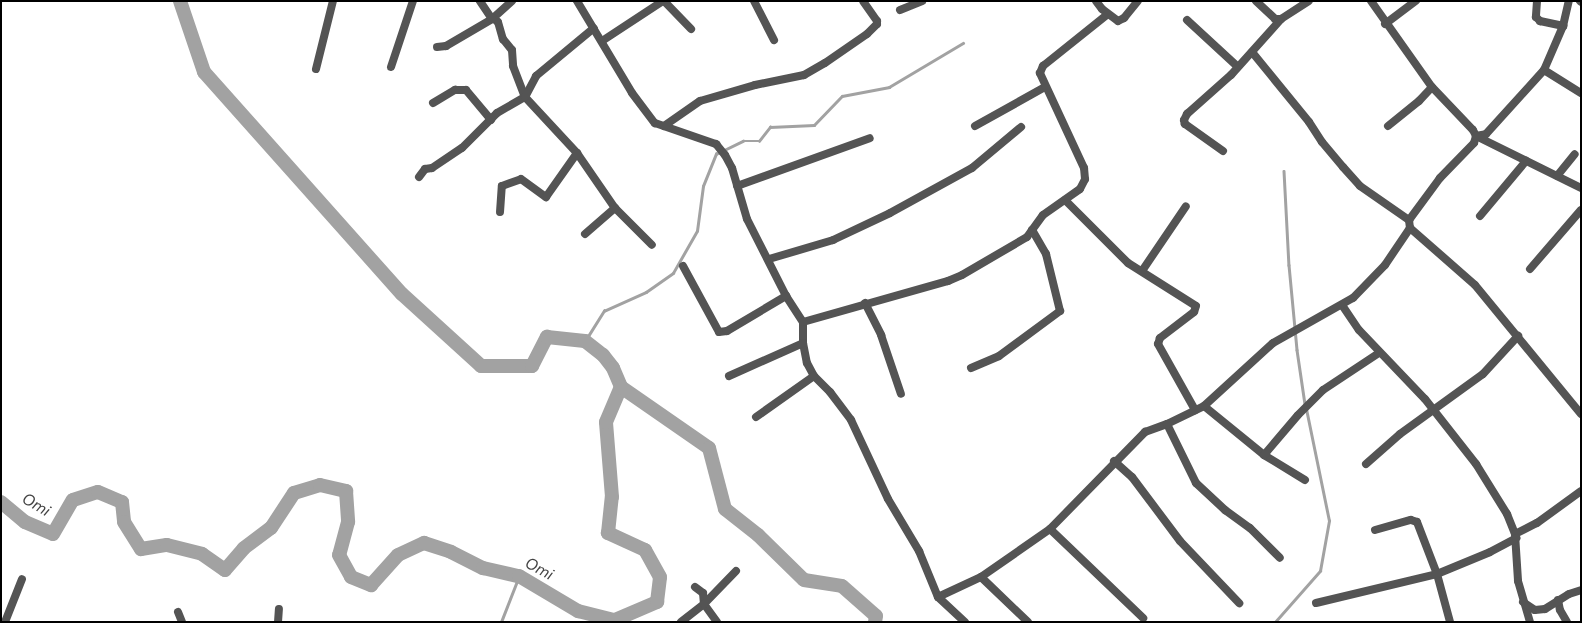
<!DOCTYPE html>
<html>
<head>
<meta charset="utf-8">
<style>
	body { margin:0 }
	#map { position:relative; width:1582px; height:623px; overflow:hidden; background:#fff; font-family:"Nunito Sans",sans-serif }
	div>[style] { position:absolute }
	.stream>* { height:2.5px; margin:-1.25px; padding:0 1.25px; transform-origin:1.25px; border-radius:1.25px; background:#a2a2a2 }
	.river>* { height:14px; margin:-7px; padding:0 7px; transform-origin:7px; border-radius:7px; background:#a2a2a2 }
	.minor>* { height:8px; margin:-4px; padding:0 4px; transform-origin:4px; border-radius:4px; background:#545454 }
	span { translate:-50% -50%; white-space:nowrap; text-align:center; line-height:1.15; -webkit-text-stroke:4.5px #fff; paint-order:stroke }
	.water-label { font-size:16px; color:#434343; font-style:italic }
	.frame { position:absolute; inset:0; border:2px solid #000; pointer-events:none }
</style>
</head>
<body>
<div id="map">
	<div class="stream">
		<div style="left:1284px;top:171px;width:94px;rotate:87deg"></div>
		<div style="left:1289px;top:265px;width:85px;rotate:84.6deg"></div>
		<div style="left:1297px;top:350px;width:55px;rotate:81.6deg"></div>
		<div style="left:585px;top:341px;width:36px;rotate:-58deg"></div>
		<div style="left:604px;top:311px;width:46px;rotate:-24.3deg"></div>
		<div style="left:646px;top:292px;width:33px;rotate:-35deg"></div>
		<div style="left:673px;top:273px;width:48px;rotate:-60.3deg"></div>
		<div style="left:697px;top:231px;width:45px;rotate:-82.4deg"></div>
		<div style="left:703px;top:186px;width:35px;rotate:-68deg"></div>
		<div style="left:716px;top:154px;width:30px;rotate:-26deg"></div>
		<div style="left:743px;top:141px;width:16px"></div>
		<div style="left:759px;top:141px;width:18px;rotate:-52deg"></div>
		<div style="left:770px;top:127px;width:44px;rotate:-2.6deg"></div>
		<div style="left:814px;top:125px;width:40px;rotate:-46deg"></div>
		<div style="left:842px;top:96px;width:48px;rotate:-10.8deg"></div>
		<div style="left:889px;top:87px;width:86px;rotate:-30.7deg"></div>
		<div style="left:501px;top:622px;width:49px;rotate:-68.6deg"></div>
		<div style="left:1275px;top:622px;width:68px;rotate:-48.6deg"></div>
		<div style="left:1320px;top:571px;width:51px;rotate:-79.8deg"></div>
		<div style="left:1329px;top:521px;width:114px;rotate:-101.6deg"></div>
	</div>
	<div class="river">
		<div style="left:180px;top:1px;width:75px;rotate:71.3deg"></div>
		<div style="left:204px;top:72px;width:297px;rotate:48.3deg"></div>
		<div style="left:402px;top:294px;width:107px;rotate:42.3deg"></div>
		<div style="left:481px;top:366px;width:51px"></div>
		<div style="left:532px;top:366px;width:33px;rotate:-63deg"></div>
		<div style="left:547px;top:337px;width:38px;rotate:6deg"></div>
		<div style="left:585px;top:341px;width:23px;rotate:38deg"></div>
		<div style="left:603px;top:355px;width:16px;rotate:52deg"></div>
		<div style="left:613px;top:368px;width:21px;rotate:67deg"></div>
		<div style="left:1px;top:502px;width:31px;rotate:40deg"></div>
		<div style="left:25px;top:522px;width:30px;rotate:23deg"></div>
		<div style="left:53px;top:534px;width:39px;rotate:-60deg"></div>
		<div style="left:73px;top:500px;width:26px;rotate:-18deg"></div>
		<div style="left:98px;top:492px;width:26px;rotate:23deg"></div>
		<div style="left:122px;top:502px;width:20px;rotate:84deg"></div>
		<div style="left:124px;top:522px;width:32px;rotate:58deg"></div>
		<div style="left:141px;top:549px;width:26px;rotate:-9deg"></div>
		<div style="left:167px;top:545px;width:36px;rotate:14deg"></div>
		<div style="left:202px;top:554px;width:28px;rotate:35deg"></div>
		<div style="left:225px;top:570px;width:29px;rotate:-49deg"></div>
		<div style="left:244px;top:548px;width:34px;rotate:-37deg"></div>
		<div style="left:271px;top:528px;width:42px;rotate:-56.7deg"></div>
		<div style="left:294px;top:493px;width:27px;rotate:-17deg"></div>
		<div style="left:320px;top:485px;width:27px;rotate:13deg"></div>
		<div style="left:346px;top:491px;width:31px;rotate:86deg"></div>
		<div style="left:348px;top:522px;width:34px;rotate:105deg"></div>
		<div style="left:339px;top:555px;width:25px;rotate:61deg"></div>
		<div style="left:351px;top:577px;width:22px;rotate:22deg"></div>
		<div style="left:371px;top:585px;width:40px;rotate:-48deg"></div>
		<div style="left:398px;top:555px;width:29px;rotate:-25deg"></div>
		<div style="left:424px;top:543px;width:28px;rotate:18deg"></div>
		<div style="left:451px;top:552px;width:36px;rotate:27deg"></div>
		<div style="left:483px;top:568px;width:37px;rotate:13deg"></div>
		<div style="left:519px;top:576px;width:69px;rotate:30.7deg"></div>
		<div style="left:578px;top:611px;width:38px;rotate:14deg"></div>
		<div style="left:615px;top:620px;width:46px;rotate:-23.2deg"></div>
		<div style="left:657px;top:602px;width:25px;rotate:-83deg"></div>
		<div style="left:660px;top:577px;width:31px;rotate:-119deg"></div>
		<div style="left:645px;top:550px;width:41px;rotate:-155.3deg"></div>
		<div style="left:608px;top:533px;width:36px;rotate:-84deg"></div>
		<div style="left:612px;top:497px;width:75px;rotate:-94.6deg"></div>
		<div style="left:606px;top:422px;width:38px;rotate:-67deg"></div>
		<div style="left:621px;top:387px;width:107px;rotate:34.7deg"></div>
		<div style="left:709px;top:448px;width:63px;rotate:75.3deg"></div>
		<div style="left:725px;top:509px;width:42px;rotate:38.2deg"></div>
		<div style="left:758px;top:535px;width:64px;rotate:44.4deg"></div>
		<div style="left:804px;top:580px;width:38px;rotate:9deg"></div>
		<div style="left:842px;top:586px;width:45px;rotate:41.4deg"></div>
		<div style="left:876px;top:616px;width:6px;rotate:99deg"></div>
	</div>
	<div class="minor">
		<div style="left:512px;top:1px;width:25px;rotate:138deg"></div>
		<div style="left:493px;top:18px;width:6px;rotate:39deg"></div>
		<div style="left:498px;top:22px;width:18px;rotate:74deg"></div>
		<div style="left:503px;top:39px;width:14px;rotate:51deg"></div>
		<div style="left:512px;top:50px;width:16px;rotate:86deg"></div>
		<div style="left:513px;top:66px;width:33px;rotate:69deg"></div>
		<div style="left:525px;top:97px;width:76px;rotate:47.1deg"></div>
		<div style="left:577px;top:153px;width:67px;rotate:55.4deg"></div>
		<div style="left:615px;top:208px;width:52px;rotate:45deg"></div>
		<div style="left:577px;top:1px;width:107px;rotate:59.1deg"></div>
		<div style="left:632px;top:93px;width:38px;rotate:53deg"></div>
		<div style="left:655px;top:123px;width:65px;rotate:19deg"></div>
		<div style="left:716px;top:144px;width:14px;rotate:51deg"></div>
		<div style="left:725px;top:155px;width:15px;rotate:62deg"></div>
		<div style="left:732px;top:168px;width:53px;rotate:73.6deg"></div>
		<div style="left:747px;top:219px;width:86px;rotate:63.1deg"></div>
		<div style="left:786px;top:296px;width:31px;rotate:57deg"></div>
		<div style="left:803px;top:322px;width:21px;rotate:90deg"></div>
		<div style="left:803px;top:343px;width:20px;rotate:79deg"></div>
		<div style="left:807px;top:363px;width:15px;rotate:62deg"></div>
		<div style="left:814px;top:376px;width:23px;rotate:45deg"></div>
		<div style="left:830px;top:392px;width:35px;rotate:53deg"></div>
		<div style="left:851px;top:420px;width:87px;rotate:64.9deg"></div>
		<div style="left:888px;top:499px;width:61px;rotate:59.2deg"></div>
		<div style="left:919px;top:551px;width:50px;rotate:67.6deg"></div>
		<div style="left:938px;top:597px;width:37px;rotate:43deg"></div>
		<div style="left:664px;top:1px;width:39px;rotate:46deg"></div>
		<div style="left:754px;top:1px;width:44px;rotate:62.9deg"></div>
		<div style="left:1096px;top:1px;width:10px;rotate:53deg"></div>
		<div style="left:1102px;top:9px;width:20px;rotate:37deg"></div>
		<div style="left:1118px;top:21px;width:7px;rotate:-27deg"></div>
		<div style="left:1124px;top:18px;width:22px;rotate:-51deg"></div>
		<div style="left:1256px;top:1px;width:26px;rotate:43deg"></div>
		<div style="left:1275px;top:19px;width:6px"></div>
		<div style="left:1281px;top:19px;width:33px;rotate:-33deg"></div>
		<div style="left:1371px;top:1px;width:105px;rotate:54.7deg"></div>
		<div style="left:1432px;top:87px;width:59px;rotate:46.4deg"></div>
		<div style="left:1473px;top:130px;width:7px;rotate:63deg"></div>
		<div style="left:1476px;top:136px;width:7px;rotate:106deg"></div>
		<div style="left:1474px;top:143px;width:49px;rotate:134.2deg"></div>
		<div style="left:1440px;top:178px;width:52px;rotate:126.4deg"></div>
		<div style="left:1409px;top:220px;width:8px;rotate:83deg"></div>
		<div style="left:1410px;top:228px;width:86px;rotate:41.2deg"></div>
		<div style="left:1475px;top:285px;width:167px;rotate:50.6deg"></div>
		<div style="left:1537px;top:1px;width:16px;rotate:94deg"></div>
		<div style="left:1536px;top:17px;width:6px;rotate:45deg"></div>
		<div style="left:1540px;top:21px;width:24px;rotate:12deg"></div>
		<div style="left:1580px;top:1px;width:1px;rotate:45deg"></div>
		<div style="left:900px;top:10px;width:24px;rotate:-22deg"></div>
		<div style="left:1187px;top:20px;width:69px;rotate:42.7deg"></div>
		<div style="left:1385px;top:24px;width:39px;rotate:-37deg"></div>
		<div style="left:602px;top:41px;width:73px;rotate:-33.3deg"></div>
		<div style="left:437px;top:47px;width:9px;rotate:-6deg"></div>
		<div style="left:446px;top:46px;width:53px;rotate:-30.4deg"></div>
		<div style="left:492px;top:19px;width:22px;rotate:-124deg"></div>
		<div style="left:1252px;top:52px;width:90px;rotate:50.8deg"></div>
		<div style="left:1309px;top:122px;width:24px;rotate:57deg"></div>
		<div style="left:1322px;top:142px;width:33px;rotate:50deg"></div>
		<div style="left:1343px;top:167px;width:25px;rotate:48deg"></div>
		<div style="left:1360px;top:186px;width:60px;rotate:34.8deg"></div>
		<div style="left:391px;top:67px;width:70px;rotate:-71.6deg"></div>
		<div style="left:316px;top:69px;width:70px;rotate:-76deg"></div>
		<div style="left:1544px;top:70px;width:44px;rotate:31.9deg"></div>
		<div style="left:433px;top:103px;width:26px;rotate:-31deg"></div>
		<div style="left:455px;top:90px;width:11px"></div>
		<div style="left:466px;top:90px;width:39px;rotate:50deg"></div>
		<div style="left:664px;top:126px;width:44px;rotate:-34.8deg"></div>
		<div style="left:700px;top:101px;width:57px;rotate:-16.2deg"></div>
		<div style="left:755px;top:85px;width:50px;rotate:-11.5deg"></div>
		<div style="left:804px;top:75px;width:24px;rotate:-30deg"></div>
		<div style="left:825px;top:63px;width:51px;rotate:-34.6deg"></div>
		<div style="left:867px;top:34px;width:14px;rotate:-45deg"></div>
		<div style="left:877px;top:24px;width:3px;rotate:-90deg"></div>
		<div style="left:877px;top:21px;width:24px;rotate:-125deg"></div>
		<div style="left:975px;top:126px;width:80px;rotate:-29.1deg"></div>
		<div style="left:1388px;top:126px;width:40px;rotate:-39deg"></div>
		<div style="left:1419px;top:101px;width:19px;rotate:-47deg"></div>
		<div style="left:1476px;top:136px;width:10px;rotate:-11deg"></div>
		<div style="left:1486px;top:134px;width:86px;rotate:-47.8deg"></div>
		<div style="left:1544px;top:70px;width:48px;rotate:-66.6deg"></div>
		<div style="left:1563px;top:26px;width:26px;rotate:-77deg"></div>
		<div style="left:1476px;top:136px;width:117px;rotate:26.3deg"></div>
		<div style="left:1223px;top:151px;width:47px;rotate:-144.6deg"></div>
		<div style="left:1185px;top:124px;width:4px;rotate:-104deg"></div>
		<div style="left:1184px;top:120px;width:7px;rotate:-63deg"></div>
		<div style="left:1187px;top:114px;width:59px;rotate:-41.6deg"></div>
		<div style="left:1231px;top:75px;width:75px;rotate:-48.2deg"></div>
		<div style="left:1557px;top:176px;width:28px;rotate:-51deg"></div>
		<div style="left:419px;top:177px;width:10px;rotate:-53deg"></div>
		<div style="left:425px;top:169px;width:7px;rotate:-8deg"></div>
		<div style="left:432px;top:168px;width:36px;rotate:-34deg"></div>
		<div style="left:462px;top:148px;width:49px;rotate:-45deg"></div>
		<div style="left:497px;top:113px;width:32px;rotate:-30deg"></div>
		<div style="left:525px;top:97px;width:24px;rotate:-62deg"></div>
		<div style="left:536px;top:76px;width:75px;rotate:-39.6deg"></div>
		<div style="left:737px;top:186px;width:141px;rotate:-19.8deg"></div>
		<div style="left:1065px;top:200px;width:89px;rotate:45deg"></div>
		<div style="left:1128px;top:263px;width:80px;rotate:32.3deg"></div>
		<div style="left:1196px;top:306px;width:6px;rotate:108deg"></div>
		<div style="left:1194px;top:312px;width:43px;rotate:142.6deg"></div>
		<div style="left:1160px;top:338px;width:6px;rotate:108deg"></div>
		<div style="left:1158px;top:344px;width:76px;rotate:60.7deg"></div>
		<div style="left:500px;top:212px;width:26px;rotate:-86deg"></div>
		<div style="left:502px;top:186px;width:20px;rotate:-20deg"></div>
		<div style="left:521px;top:179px;width:31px;rotate:36deg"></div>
		<div style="left:546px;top:197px;width:54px;rotate:-54.8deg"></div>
		<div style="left:1480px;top:216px;width:72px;rotate:-50.1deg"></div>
		<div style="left:585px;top:234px;width:40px;rotate:-41deg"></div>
		<div style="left:769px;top:259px;width:67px;rotate:-16.5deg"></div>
		<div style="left:833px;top:240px;width:63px;rotate:-25.3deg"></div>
		<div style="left:890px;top:213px;width:94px;rotate:-28.8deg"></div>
		<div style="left:972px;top:168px;width:64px;rotate:-39.9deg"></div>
		<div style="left:683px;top:266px;width:75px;rotate:61.4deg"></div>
		<div style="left:719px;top:332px;width:8px;rotate:-7deg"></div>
		<div style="left:727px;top:331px;width:69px;rotate:-30.7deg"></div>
		<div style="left:1530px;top:269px;width:78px;rotate:-49.2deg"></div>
		<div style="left:1142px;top:271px;width:78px;rotate:-55.9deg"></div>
		<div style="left:865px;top:303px;width:36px;rotate:63deg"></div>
		<div style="left:881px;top:335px;width:62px;rotate:71.3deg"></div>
		<div style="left:1342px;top:305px;width:30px;rotate:56deg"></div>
		<div style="left:1359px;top:330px;width:95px;rotate:46.3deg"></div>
		<div style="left:1425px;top:399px;width:83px;rotate:51.9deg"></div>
		<div style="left:1476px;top:464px;width:59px;rotate:58.2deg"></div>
		<div style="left:1507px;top:514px;width:22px;rotate:68deg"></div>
		<div style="left:1515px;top:534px;width:47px;rotate:86.3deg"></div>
		<div style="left:1518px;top:581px;width:43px;rotate:73.7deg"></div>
		<div style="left:803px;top:322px;width:151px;rotate:-15.8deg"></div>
		<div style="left:948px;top:281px;width:15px;rotate:-23deg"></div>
		<div style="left:962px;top:275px;width:75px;rotate:-30.3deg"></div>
		<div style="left:1027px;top:237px;width:27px;rotate:-54deg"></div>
		<div style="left:1043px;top:215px;width:45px;rotate:-35.1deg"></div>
		<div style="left:1080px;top:189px;width:11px;rotate:-63deg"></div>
		<div style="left:1085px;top:179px;width:11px;rotate:-95deg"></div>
		<div style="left:1084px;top:168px;width:105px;rotate:-114.9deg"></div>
		<div style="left:1040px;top:73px;width:8px;rotate:-67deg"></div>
		<div style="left:1043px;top:66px;width:83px;rotate:-38.7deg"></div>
		<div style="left:971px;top:368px;width:30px;rotate:-23deg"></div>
		<div style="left:999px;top:356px;width:76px;rotate:-36.4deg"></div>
		<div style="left:1060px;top:311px;width:59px;rotate:-103.8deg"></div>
		<div style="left:1046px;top:254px;width:28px;rotate:-120deg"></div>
		<div style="left:729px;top:376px;width:81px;rotate:-24deg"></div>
		<div style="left:1204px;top:406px;width:77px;rotate:39.2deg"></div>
		<div style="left:1264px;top:455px;width:48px;rotate:31.4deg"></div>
		<div style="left:756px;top:417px;width:71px;rotate:-35.3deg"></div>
		<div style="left:1167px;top:424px;width:66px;rotate:63.8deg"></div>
		<div style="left:1196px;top:483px;width:40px;rotate:43deg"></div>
		<div style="left:1225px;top:510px;width:31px;rotate:36deg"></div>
		<div style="left:1250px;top:528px;width:42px;rotate:45deg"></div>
		<div style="left:1264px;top:455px;width:52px;rotate:-49.6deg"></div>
		<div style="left:1298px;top:415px;width:35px;rotate:-45deg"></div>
		<div style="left:1323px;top:390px;width:67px;rotate:-33.5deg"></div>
		<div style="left:1114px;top:461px;width:24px;rotate:42deg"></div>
		<div style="left:1132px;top:477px;width:80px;rotate:53.1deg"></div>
		<div style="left:1180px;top:541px;width:86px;rotate:46.4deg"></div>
		<div style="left:1366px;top:464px;width:45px;rotate:-41.4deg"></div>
		<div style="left:1400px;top:434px;width:102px;rotate:-35.9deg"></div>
		<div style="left:1483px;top:374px;width:52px;rotate:-47.4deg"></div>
		<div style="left:1050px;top:529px;width:129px;rotate:43.7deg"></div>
		<div style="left:1375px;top:530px;width:37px;rotate:-16deg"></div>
		<div style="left:1411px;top:520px;width:6px;rotate:18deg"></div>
		<div style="left:1417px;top:522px;width:56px;rotate:69deg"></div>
		<div style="left:1437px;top:574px;width:50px;rotate:74.8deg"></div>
		<div style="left:1515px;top:534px;width:25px;rotate:-27deg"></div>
		<div style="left:1537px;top:523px;width:54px;rotate:-36deg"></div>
		<div style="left:981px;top:577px;width:65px;rotate:43.8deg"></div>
		<div style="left:695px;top:587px;width:10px;rotate:37deg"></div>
		<div style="left:703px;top:593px;width:11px;rotate:85deg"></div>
		<div style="left:704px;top:604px;width:22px;rotate:54deg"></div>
		<div style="left:938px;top:597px;width:47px;rotate:-24.9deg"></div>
		<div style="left:981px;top:577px;width:84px;rotate:-34.8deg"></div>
		<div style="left:1050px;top:529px;width:136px;rotate:-45.6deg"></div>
		<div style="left:1145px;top:432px;width:23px;rotate:-20deg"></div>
		<div style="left:1167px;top:424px;width:41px;rotate:-25.9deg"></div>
		<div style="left:1204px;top:406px;width:93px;rotate:-42.4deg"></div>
		<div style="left:1273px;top:343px;width:92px;rotate:-29.4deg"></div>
		<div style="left:1353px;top:298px;width:46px;rotate:-45.9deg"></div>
		<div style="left:1385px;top:265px;width:45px;rotate:-56deg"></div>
		<div style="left:1558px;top:600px;width:10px;rotate:79deg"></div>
		<div style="left:1560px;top:610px;width:14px;rotate:60deg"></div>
		<div style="left:1523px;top:602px;width:14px;rotate:34deg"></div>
		<div style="left:1535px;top:610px;width:10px;rotate:-6deg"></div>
		<div style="left:1545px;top:609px;width:28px;rotate:-32deg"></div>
		<div style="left:1569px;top:594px;width:13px;rotate:-18deg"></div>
		<div style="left:1316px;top:603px;width:124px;rotate:-13.5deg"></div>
		<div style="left:1437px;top:574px;width:57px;rotate:-22.5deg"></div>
		<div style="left:1490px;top:552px;width:30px;rotate:-28deg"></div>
		<div style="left:178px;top:612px;width:11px;rotate:68deg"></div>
		<div style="left:5px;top:622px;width:46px;rotate:-68.4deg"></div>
		<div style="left:278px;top:622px;width:13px;rotate:-86deg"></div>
		<div style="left:681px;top:622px;width:29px;rotate:-38deg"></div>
		<div style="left:704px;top:604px;width:46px;rotate:-45.9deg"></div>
	</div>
	<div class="water-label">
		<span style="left:36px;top:505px;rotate:31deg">Omi</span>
		<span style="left:539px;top:569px;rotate:28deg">Omi</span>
	</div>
	<div class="frame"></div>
</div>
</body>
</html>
